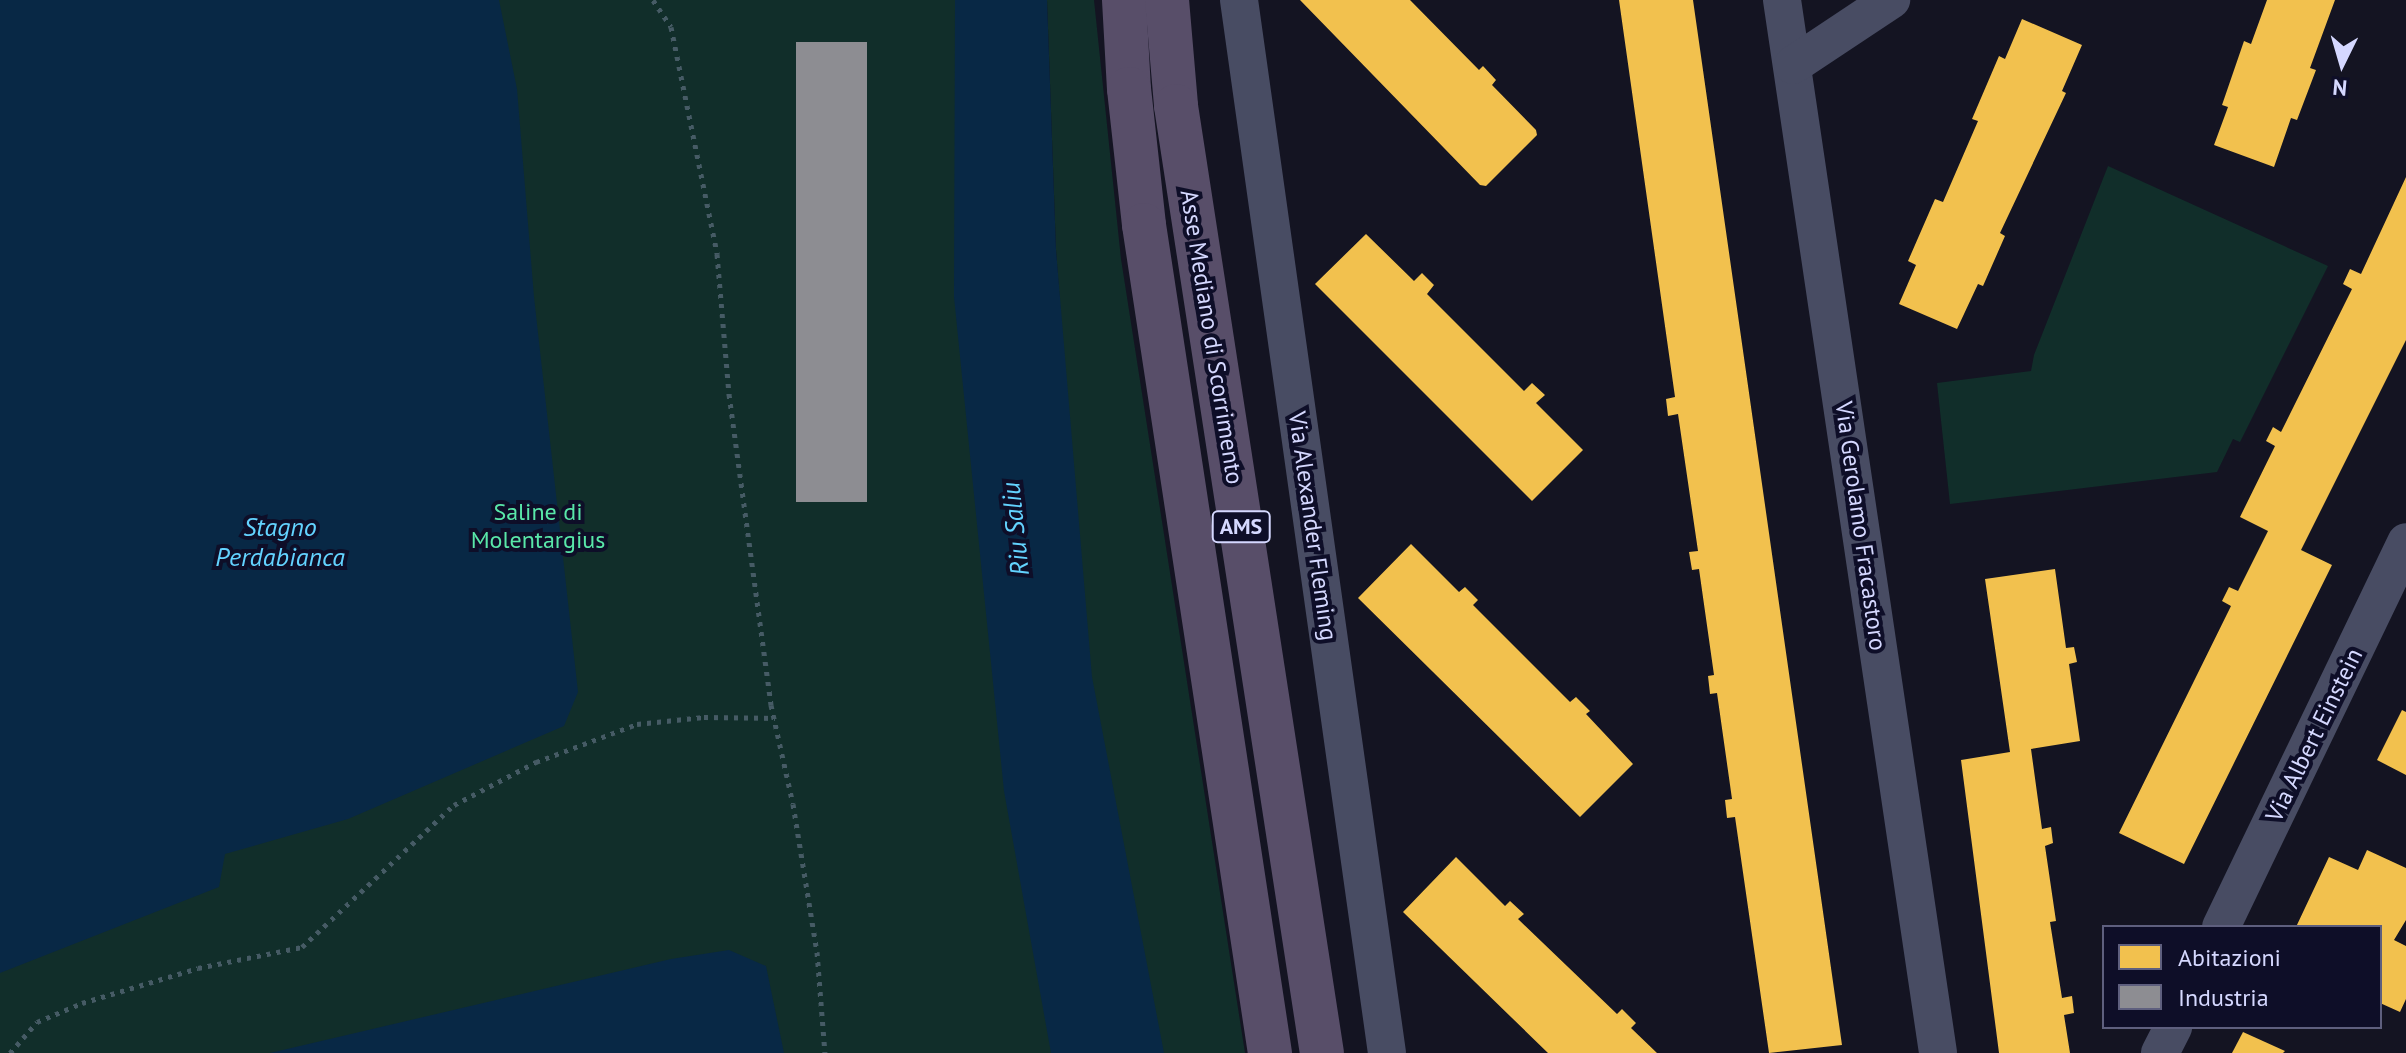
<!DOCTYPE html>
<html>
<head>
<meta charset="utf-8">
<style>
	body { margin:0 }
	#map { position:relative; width:2406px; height:1053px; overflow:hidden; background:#141422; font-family:"PT Sans",sans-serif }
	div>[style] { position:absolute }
	.green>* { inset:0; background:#112e2a }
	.water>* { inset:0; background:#082845 }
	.homes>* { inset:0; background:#f2c14e }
	.industry>* { inset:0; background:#8d8d92; transform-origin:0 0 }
	.path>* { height:5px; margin-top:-2.5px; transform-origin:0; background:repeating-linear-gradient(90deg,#465b65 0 4px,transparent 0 10px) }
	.minor>* { height:38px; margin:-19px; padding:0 19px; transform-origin:19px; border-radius:19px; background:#484c63 }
	.trunk>* { height:44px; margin:-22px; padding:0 22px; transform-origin:22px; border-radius:22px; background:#584e69 }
	span { translate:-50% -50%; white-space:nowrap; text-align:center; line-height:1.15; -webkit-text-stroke:8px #0e0e28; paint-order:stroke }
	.shield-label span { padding:2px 6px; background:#0e0e28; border:2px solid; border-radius:6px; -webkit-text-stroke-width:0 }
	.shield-label { font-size:22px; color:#d5d8ff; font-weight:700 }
	.street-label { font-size:24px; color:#d5d8ff }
	.park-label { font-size:24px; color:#59e7a9 }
	.water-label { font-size:26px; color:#63d3ff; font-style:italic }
	.legend { position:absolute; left:2102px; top:925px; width:280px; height:104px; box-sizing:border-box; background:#0e0e28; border:2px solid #5e5f7e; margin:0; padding:10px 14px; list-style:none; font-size:24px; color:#d5d8ff }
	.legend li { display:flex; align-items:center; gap:16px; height:40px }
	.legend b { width:40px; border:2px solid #5e5f7e }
	.north { position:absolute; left:2302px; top:24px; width:80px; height:80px; -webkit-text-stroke:6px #0e0e28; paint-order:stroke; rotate:185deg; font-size:22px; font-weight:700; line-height:32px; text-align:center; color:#d5d8ff }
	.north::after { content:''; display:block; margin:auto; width:28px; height:36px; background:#d5d8ff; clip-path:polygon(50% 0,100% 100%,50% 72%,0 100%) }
</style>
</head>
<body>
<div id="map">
	<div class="green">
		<div style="clip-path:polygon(0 0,1039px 0,1048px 255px,1066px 385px,1056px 250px,1047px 0,1094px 0,1121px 259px,1245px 1053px,0 1053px)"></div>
		<div style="clip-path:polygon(2108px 166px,2328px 266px,2240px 442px,2233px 439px,2217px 472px,1950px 504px,1937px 383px,2031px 371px,2034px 355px)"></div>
	</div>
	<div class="water">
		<div style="clip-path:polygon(0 0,499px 0,517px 89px,534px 297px,578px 692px,564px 726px,348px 819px,225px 854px,219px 887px,0 973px)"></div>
		<div style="clip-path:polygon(955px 0,1047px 0,1056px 250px,1092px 677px,1164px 1053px,1051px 1053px,1004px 791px,954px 297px)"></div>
		<div style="clip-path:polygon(729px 950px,766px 966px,784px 1053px,270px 1053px,671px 959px)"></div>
	</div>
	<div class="homes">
		<div style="clip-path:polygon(1300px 0,1410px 0,1479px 70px,1483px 66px,1496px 80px,1492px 85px,1536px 130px,1537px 135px,1486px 186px,1480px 185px)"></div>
		<div style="clip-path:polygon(1619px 0,1693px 0,1842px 1045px,1769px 1053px,1735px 817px,1727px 818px,1725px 800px,1732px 799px,1717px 693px,1710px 694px,1708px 676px,1714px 675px,1699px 569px,1692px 570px,1689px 552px,1698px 551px,1678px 414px,1668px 416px,1666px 399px,1675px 397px)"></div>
		<div style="clip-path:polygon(2267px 0,2335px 0,2310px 68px,2316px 70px,2297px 120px,2291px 118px,2274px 167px,2214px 145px,2228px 107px,2222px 105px,2244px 41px,2251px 44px)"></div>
		<div style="clip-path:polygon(2022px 19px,2082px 45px,2062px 91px,2066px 93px,2000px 233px,2005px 236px,1983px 286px,1978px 284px,1957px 329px,1899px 304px,1916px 265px,1908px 261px,1935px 199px,1943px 202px,1978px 121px,1972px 119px,1999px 56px,2005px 59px)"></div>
		<div style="clip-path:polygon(2406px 177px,2406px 340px,2301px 550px,2332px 565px,2184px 864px,2119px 833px,2231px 606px,2222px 601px,2229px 587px,2238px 591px,2268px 531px,2240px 517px,2275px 446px,2266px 441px,2273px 427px,2281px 432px,2352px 289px,2343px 284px,2350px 269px,2361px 274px)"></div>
		<div style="clip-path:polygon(1366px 234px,1414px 281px,1422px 273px,1434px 285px,1427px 294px,1524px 391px,1532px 383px,1545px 395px,1536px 403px,1583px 450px,1532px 501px,1315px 284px)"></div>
		<div style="clip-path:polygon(1411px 544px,1459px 592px,1465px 587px,1478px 600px,1473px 605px,1570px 702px,1576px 697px,1590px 711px,1586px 714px,1633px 764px,1580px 817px,1358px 598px)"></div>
		<div style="clip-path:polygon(2055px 569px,2066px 648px,2074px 647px,2077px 662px,2069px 664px,2080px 741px,2031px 749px,2042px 829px,2051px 827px,2053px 843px,2045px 846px,2056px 921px,2050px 922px,2062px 998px,2072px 996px,2074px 1013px,2064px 1015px,2070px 1053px,1999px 1053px,1961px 760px,2010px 752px,1985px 579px)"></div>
		<div style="clip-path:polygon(2402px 710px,2406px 712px,2406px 775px,2377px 760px)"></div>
		<div style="clip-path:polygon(2367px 850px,2406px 868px,2406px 920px,2394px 940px,2406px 946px,2406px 999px,2400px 1012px,2380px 1003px,2380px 927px,2296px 927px,2329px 857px,2358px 870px)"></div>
		<div style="clip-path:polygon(1456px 857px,1505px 906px,1510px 901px,1524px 914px,1518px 919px,1617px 1014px,1622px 1009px,1636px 1023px,1631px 1028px,1657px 1053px,1548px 1053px,1403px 912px)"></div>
		<div style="clip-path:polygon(2243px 1032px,2285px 1051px,2283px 1053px,2232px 1053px)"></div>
	</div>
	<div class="industry">
		<div style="left:796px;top:42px;width:71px;height:460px"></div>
	</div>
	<div class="path">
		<div style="left:653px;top:0;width:32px;rotate:56deg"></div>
		<div style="left:671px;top:27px;width:232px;rotate:78.5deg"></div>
		<div style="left:717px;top:254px;width:141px;rotate:85.1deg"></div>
		<div style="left:729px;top:394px;width:314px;rotate:82.3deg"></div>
		<div style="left:771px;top:705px;width:101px;rotate:77.5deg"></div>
		<div style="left:793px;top:804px;width:150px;rotate:80.8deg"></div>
		<div style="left:817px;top:952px;width:101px;rotate:85.5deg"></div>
		<div style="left:10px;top:1053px;width:41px;rotate:-48.9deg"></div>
		<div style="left:37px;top:1022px;width:49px;rotate:-22.9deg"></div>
		<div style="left:82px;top:1003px;width:121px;rotate:-16.8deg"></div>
		<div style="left:198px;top:968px;width:106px;rotate:-11.4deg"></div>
		<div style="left:302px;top:947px;width:208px;rotate:-43.1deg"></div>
		<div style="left:454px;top:805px;width:93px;rotate:-27.7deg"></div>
		<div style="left:536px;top:762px;width:108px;rotate:-20.6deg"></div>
		<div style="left:637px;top:724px;width:67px;rotate:-6deg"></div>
		<div style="left:704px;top:717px;width:71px;rotate:0.8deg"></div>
	</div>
	<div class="minor">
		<div style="left:1239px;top:0;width:1063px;rotate:82deg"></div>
		<div style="left:1782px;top:0;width:1064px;rotate:81.57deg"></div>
		<div style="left:1793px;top:65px;width:118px;rotate:-33.6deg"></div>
		<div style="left:2221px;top:927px;width:427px;rotate:-64.3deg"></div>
		<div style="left:2160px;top:1053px;width:29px;rotate:-63deg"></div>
	</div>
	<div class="trunk">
		<div style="left:1124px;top:0;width:89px;rotate:86.8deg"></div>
		<div style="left:1129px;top:89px;width:137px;rotate:83.7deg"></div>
		<div style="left:1144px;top:225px;width:838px;rotate:81.35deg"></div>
		<div style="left:1167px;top:0;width:106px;rotate:85.1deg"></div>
		<div style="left:1176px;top:106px;width:958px;rotate:81.24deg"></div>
	</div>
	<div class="shield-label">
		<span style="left:1241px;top:527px">AMS</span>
	</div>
	<div class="street-label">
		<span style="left:1212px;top:337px;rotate:81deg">Asse Mediano di Scorrimento</span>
		<span style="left:1313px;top:526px;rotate:82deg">Via Alexander Fleming</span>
		<span style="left:1861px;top:526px;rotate:82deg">Via Gerolamo Fracastoro</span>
		<span style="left:2314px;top:735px;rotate:-64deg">Via Albert Einstein</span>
	</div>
	<div class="park-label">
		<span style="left:538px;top:526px">Saline di<br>Molentargius</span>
	</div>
	<div class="water-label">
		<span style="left:280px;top:542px">Stagno<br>Perdabianca</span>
		<span style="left:1015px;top:529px;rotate:-96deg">Riu Saliu</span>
	</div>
	<ul class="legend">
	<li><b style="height:22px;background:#f2c14e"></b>Abitazioni</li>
	<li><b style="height:22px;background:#8d8d92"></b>Industria</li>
	</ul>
	<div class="north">N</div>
</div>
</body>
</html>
